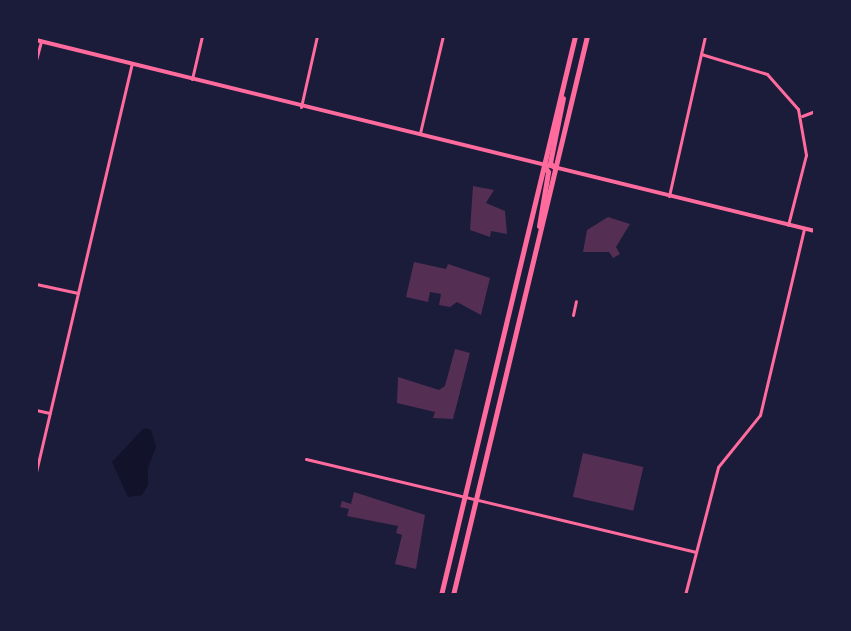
<!DOCTYPE html>
<html>
<head>
<meta charset="utf-8">
<style>
	body { margin:0 }
	#map { position:relative; width:851px; height:631px; overflow:hidden; background:#1b1b3a; font-family:Arial,sans-serif }
	div>[style] { position:absolute }
	.water>* { inset:0; background:#12122b }
	.building>* { inset:0; background:#542f53; transform-origin:0 0 }
	.minor>* { height:3px; margin:-1.5px; padding:0 1.5px; transform-origin:1.5px; border-radius:1.5px; background:#ff6b9d }
	.tertiary>* { height:4px; margin:-2px; padding:0 2px; transform-origin:2px; border-radius:2px; background:#ff6b9d }
	.secondary>* { height:5px; margin:-2.5px; padding:0 2.5px; transform-origin:2.5px; border-radius:2.5px; background:#ff6b9d }
	span { translate:-50% -50%; white-space:nowrap; text-align:center; line-height:1.15; -webkit-text-stroke:6px #1b1b3a; paint-order:stroke }
	.frame { position:absolute; inset:0; border:38px solid #1b1b3a; pointer-events:none }
</style>
</head>
<body>
<div id="map">
	<div class="water">
		<div style="clip-path:polygon(144px 428px,151px 430px,156px 447px,148px 468px,148px 485px,142px 495px,128px 497px,112px 462px)"></div>
	</div>
	<div class="building">
		<div style="clip-path:polygon(473px 186px,494px 190px,486px 203px,505px 211px,507px 234px,491px 231px,490px 237px,470px 230px)"></div>
		<div style="clip-path:polygon(608px 217px,630px 224px,616px 247px,620px 254px,613px 258px,609px 252px,583px 252px,587px 230px)"></div>
		<div style="clip-path:polygon(414px 262px,446px 269px,448px 264px,490px 278px,481px 315px,457px 302px,450px 307px,439px 305px,441px 294px,430px 292px,428px 302px,406px 297px)"></div>
		<div style="clip-path:polygon(455px 349px,470px 353px,453px 419px,433px 418px,435px 412px,397px 403px,398px 377px,439px 390px,445px 386px)"></div>
		<div style="left:583px;top:453px;width:62px;height:45px;rotate:13deg"></div>
		<div style="clip-path:polygon(354px 492px,425px 515px,416px 569px,395px 564px,402px 535px,396px 533px,398px 526px,347px 516px,349px 509px,340px 507px,342px 501px,351px 504px)"></div>
	</div>
	<div class="minor">
		<div style="left:701px;top:54px;width:69px;rotate:16.9deg"></div>
		<div style="left:767px;top:74px;width:47px;rotate:48.5deg"></div>
		<div style="left:798px;top:109px;width:47px;rotate:80.1deg"></div>
		<div style="left:806px;top:155px;width:72px;rotate:104.4deg"></div>
		<div style="left:36px;top:60px;width:20px;rotate:-75deg"></div>
		<div style="left:192px;top:79px;width:44px;rotate:-76.9deg"></div>
		<div style="left:301px;top:107px;width:73px;rotate:-77.3deg"></div>
		<div style="left:802px;top:116px;width:14px;rotate:-21deg"></div>
		<div style="left:420px;top:133px;width:100px;rotate:-76.7deg"></div>
		<div style="left:669px;top:196px;width:164px;rotate:-77.3deg"></div>
		<div style="left:36px;top:284px;width:43px;rotate:12.1deg"></div>
		<div style="left:573px;top:315px;width:14px;rotate:-78deg"></div>
		<div style="left:36px;top:410px;width:14px;rotate:12deg"></div>
		<div style="left:306px;top:459px;width:400px;rotate:13.4deg"></div>
		<div style="left:36px;top:472px;width:419px;rotate:-76.8deg"></div>
		<div style="left:685px;top:595px;width:132px;rotate:-75.5deg"></div>
		<div style="left:718px;top:467px;width:67px;rotate:-51.1deg"></div>
		<div style="left:760px;top:415px;width:191px;rotate:-76.7deg"></div>
	</div>
	<div class="tertiary">
		<div style="left:36px;top:40px;width:802px;rotate:13.78deg"></div>
	</div>
	<div class="secondary">
		<div style="left:555px;top:168px;width:7px;rotate:-135deg"></div>
		<div style="left:550px;top:163px;width:66px;rotate:-78.7deg"></div>
		<div style="left:539px;top:226px;width:55px;rotate:-80.5deg"></div>
		<div style="left:548px;top:172px;width:8px;rotate:-120deg"></div>
		<div style="left:441px;top:595px;width:575px;rotate:-76.52deg"></div>
		<div style="left:453px;top:595px;width:575px;rotate:-76.52deg"></div>
	</div>
	<div class="frame"></div>
</div>
</body>
</html>
